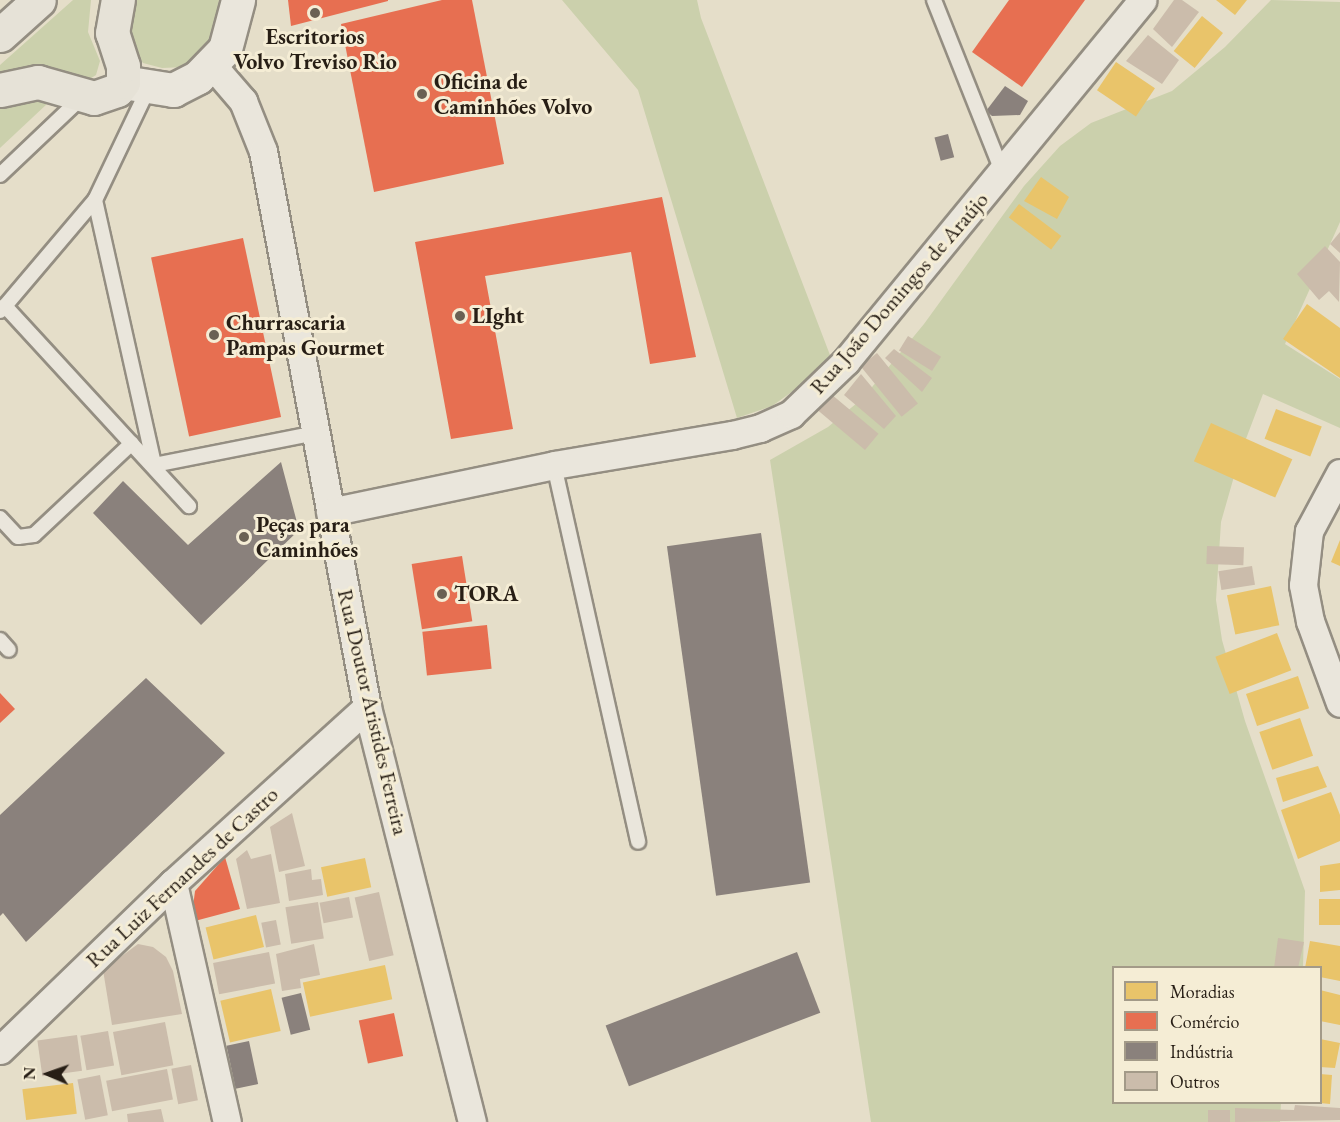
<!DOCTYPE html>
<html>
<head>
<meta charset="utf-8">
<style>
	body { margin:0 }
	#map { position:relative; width:1340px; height:1122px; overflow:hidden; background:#e5dec9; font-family:"EB Garamond",serif }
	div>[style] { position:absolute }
	.green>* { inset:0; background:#cbd0ac }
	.homes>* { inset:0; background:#e9c46a; transform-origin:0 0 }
	.shops>* { inset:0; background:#e76f51; transform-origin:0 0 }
	.industry>* { inset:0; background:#8a817c; transform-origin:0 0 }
	.building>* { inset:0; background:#cbbcab; transform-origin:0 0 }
	.roads { filter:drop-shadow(2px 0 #948e82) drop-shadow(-2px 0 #948e82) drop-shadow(0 2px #948e82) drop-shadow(0 -2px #948e82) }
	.service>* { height:14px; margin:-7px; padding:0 7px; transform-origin:7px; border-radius:7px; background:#eae6dc }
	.minor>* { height:27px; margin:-13.5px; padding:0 13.5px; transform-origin:13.5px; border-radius:13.5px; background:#eae6dc }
	.secondary>* { height:33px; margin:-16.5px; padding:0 16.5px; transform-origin:16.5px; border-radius:16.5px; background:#eae6dc }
	.motorway>* { height:33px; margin:-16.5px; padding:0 16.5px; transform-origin:16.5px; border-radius:16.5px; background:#e6e2d7 }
	.dots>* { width:16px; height:16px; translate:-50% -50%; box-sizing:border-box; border:3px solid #f5edd5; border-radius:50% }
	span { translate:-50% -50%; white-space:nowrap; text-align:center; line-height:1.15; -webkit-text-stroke:6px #f5edd5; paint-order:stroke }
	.poi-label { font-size:22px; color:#271e15; font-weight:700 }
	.left { translate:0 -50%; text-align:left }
	.street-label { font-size:22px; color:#271e15 }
	.legend { position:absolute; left:1112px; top:966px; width:210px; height:138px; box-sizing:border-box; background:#f5edd5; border:2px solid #a39a88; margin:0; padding:8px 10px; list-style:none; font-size:18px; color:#271e15 }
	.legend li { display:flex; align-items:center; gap:12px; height:30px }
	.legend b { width:30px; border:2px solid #a39a88 }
	.north { position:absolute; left:18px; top:1044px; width:60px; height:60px; -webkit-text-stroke:4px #f5edd5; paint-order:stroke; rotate:272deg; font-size:16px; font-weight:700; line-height:24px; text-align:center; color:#271e15 }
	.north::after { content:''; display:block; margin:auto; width:21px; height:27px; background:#271e15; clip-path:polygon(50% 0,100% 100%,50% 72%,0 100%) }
</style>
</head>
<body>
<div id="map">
	<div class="green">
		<div style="clip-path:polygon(73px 0,91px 0,88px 32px,100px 61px,96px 75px,88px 80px,0 77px,0 65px)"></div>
		<div style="clip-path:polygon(131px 0,219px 0,214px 41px,185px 67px,162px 68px,143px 63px,126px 41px)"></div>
		<div style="clip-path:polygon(562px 0,697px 0,701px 18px,830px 355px,807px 381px,772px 406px,737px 418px,638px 90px)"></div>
		<div style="clip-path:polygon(1271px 0,1340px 2px,1340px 222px,1285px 344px,1340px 379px,1340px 428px,1263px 394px,1241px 452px,1221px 522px,1216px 600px,1222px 640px,1245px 721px,1305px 891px,1303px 967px,1114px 968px,1114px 1102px,1281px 1103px,1280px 1122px,871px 1122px,770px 460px,828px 427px,863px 398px,924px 324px,1024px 186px,1060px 146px,1091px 123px,1172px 91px,1225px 47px)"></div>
		<div style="clip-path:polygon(38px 97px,48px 103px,0 148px,0 107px,11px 100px)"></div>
	</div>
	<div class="homes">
		<div style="clip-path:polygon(1216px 0,1247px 0,1235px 15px)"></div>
		<div style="left:1202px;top:16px;width:27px;height:45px;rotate:39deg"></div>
		<div style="left:1116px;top:62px;width:47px;height:34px;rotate:34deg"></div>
		<div style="clip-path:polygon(1041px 177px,1069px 197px,1057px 219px,1024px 201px)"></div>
		<div style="left:1019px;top:204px;width:53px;height:17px;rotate:37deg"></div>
		<div style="clip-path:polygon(1307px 304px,1340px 328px,1340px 378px,1283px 339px)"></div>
		<div style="left:1276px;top:409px;width:49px;height:32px;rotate:21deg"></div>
		<div style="left:1211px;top:423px;width:89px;height:42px;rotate:24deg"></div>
		<div style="clip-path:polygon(1340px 540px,1340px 566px,1331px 562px)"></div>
		<div style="left:1271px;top:586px;width:40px;height:45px;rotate:78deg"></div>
		<div style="left:1277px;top:633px;width:40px;height:66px;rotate:69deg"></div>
		<div style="left:1298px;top:676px;width:34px;height:55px;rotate:71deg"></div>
		<div style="left:1300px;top:718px;width:40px;height:43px;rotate:71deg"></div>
		<div style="clip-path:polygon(1318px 766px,1327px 787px,1283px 802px,1276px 778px)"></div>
		<div style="clip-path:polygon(1331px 792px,1340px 815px,1340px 841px,1298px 859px,1281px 810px)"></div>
		<div style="left:365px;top:858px;width:30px;height:45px;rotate:78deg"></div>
		<div style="clip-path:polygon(1340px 863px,1340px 890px,1320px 892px,1320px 866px)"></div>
		<div style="left:1319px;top:899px;width:21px;height:26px"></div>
		<div style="left:256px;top:915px;width:33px;height:52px;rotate:76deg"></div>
		<div style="clip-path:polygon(1310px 941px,1340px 946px,1340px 981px,1320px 977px,1320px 968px,1305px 968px)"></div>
		<div style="left:385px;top:965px;width:35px;height:84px;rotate:78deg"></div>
		<div style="left:271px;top:989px;width:43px;height:52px;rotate:77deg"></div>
		<div style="clip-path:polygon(1320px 990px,1340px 995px,1340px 1025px,1320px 1021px)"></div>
		<div style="clip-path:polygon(1320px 1039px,1340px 1043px,1335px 1068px,1320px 1067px)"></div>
		<div style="clip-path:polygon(1320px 1074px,1332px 1075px,1330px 1104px,1320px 1103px)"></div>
		<div style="left:73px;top:1083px;width:31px;height:51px;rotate:83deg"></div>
	</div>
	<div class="shops">
		<div style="clip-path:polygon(288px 0,388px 0,388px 1px,291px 26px)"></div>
		<div style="clip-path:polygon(442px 0,472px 0,504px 164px,374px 192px,341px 24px)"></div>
		<div style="clip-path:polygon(1009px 0,1085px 0,1022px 87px,972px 52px)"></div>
		<div style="clip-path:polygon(662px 197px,696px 357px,650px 364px,631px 252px,485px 276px,513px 429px,451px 439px,415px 242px)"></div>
		<div style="left:243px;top:238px;width:183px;height:94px;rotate:78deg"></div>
		<div style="left:462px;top:556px;width:66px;height:51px;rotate:81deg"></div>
		<div style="left:487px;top:625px;width:44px;height:65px;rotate:84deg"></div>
		<div style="clip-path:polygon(0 693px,15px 709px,0 723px)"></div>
		<div style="clip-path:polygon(225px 857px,240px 909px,191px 922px,195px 891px)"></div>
		<div style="left:394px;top:1013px;width:44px;height:36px;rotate:78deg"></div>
	</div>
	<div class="industry">
		<div style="clip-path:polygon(1005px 86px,1028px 101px,1020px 115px,992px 116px,986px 111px)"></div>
		<div style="left:948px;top:134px;width:24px;height:14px;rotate:75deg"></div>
		<div style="clip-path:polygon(281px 462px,299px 530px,201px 625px,93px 513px,123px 481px,188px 545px)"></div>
		<div style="left:761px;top:533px;width:353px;height:95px;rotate:82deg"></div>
		<div style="clip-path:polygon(146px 678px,225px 753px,26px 942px,3px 913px,0 916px,0 815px)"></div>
		<div style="left:797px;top:952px;width:65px;height:205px;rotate:69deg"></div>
		<div style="left:301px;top:993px;width:38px;height:20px;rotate:76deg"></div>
		<div style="left:249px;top:1041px;width:44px;height:23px;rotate:78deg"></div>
	</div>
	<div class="building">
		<div style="clip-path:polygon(1174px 0,1182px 0,1199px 12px,1172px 47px,1153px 29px)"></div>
		<div style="clip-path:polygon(1148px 35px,1179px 60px,1162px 84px,1126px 61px)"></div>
		<div style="clip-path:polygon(1340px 232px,1340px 253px,1330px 244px)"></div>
		<div style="clip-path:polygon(1325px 246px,1340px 262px,1339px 302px,1329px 291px,1319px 300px,1297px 274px)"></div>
		<div style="left:908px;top:336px;width:39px;height:17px;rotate:32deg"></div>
		<div style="clip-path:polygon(894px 349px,932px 378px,922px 392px,885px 358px)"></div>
		<div style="left:877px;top:353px;width:65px;height:21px;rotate:51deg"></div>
		<div style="clip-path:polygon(861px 374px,896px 416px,884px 429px,844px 395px)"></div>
		<div style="left:831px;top:394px;width:62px;height:21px;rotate:40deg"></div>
		<div style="left:1207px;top:546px;width:37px;height:18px;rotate:2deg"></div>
		<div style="left:1252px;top:566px;width:19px;height:34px;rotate:81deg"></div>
		<div style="clip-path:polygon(292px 813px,305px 866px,279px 872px,270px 827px)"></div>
		<div style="clip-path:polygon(247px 850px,251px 859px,271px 854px,280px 903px,247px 909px,236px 859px)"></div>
		<div style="clip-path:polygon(311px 869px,312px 880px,321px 879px,323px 895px,289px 901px,285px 874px)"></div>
		<div style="left:379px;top:892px;width:65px;height:25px;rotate:77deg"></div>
		<div style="left:349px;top:897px;width:21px;height:30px;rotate:79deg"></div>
		<div style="left:318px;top:902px;width:37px;height:33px;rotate:81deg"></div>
		<div style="left:276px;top:920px;width:25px;height:15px;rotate:79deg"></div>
		<div style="clip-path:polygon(1278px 938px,1304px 942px,1298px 968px,1274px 968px)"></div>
		<div style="clip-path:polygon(138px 944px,153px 947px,166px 957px,173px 971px,182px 1014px,112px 1025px,103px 970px)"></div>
		<div style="clip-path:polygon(314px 944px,320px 975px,300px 979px,301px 988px,282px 991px,276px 954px)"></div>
		<div style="left:269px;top:952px;width:32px;height:57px;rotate:79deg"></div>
		<div style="left:165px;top:1022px;width:44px;height:53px;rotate:79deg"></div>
		<div style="left:108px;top:1031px;width:35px;height:28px;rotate:80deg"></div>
		<div style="left:77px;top:1035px;width:36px;height:40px;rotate:82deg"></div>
		<div style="left:191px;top:1065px;width:36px;height:20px;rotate:79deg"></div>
		<div style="left:167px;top:1069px;width:31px;height:62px;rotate:79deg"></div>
		<div style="left:100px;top:1075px;width:41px;height:23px;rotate:79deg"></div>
		<div style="clip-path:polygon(1295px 1105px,1340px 1108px,1340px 1120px,1235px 1122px,1235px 1108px,1294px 1110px)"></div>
		<div style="clip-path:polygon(161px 1109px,164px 1122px,128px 1122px,127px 1114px)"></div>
		<div style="left:1208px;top:1110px;width:22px;height:12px"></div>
	</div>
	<div class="roads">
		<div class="service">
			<div style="left:934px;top:0;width:186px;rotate:68.3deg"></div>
			<div style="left:149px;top:87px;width:125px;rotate:115.5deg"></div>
			<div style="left:95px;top:200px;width:271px;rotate:77.4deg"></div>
			<div style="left:154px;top:465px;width:164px;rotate:-11.2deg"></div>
			<div style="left:0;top:175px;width:112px;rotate:-43.5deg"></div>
			<div style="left:5px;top:306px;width:139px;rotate:-49.7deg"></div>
			<div style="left:0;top:311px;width:7px;rotate:-45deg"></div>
			<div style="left:5px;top:306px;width:272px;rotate:47.4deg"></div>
			<div style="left:554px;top:465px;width:386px;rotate:77.4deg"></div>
			<div style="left:0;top:518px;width:26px;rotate:47deg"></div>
			<div style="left:18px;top:537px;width:16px;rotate:-7deg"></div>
			<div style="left:34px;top:535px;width:134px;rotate:-43.2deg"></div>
			<div style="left:0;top:640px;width:13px;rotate:48deg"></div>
		</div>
		<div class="minor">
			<div style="left:212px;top:65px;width:48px;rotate:49.3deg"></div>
			<div style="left:243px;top:101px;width:54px;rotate:68.2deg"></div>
			<div style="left:263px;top:151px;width:566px;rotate:79.41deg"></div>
			<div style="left:367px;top:707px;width:428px;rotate:75.8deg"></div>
			<div style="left:1340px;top:473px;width:66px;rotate:118.1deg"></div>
			<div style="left:1309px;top:531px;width:54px;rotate:96.3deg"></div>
			<div style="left:1303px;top:585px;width:37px;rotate:79deg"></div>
			<div style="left:1310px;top:621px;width:87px;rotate:69.9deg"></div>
			<div style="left:330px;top:512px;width:229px;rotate:-11.8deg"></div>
			<div style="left:554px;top:465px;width:181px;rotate:-9.6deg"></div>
			<div style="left:732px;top:435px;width:29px;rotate:-14deg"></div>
			<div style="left:760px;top:428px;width:34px;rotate:-24deg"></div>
			<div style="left:791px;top:414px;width:76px;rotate:-43.9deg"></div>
			<div style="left:846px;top:361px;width:467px;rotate:-50.6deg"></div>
			<div style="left:173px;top:883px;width:245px;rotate:77.3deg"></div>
			<div style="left:0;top:1050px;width:240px;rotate:-44deg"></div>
			<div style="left:173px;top:883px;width:262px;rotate:-42.2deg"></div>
		</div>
		<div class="secondary">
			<div style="left:123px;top:82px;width:51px;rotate:9.1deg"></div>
			<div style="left:173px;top:90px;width:28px;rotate:-27deg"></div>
			<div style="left:198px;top:77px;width:39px;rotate:-46deg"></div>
			<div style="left:225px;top:49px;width:51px;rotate:-75.1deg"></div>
		</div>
		<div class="motorway">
			<div style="left:0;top:35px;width:52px;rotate:-41.9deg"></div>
			<div style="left:0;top:90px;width:39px;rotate:-12deg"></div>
			<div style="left:38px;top:82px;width:58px;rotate:15.9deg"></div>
			<div style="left:94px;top:98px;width:24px;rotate:-19deg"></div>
			<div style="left:117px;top:90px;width:10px;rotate:-53deg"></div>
			<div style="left:123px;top:82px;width:16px;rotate:-90deg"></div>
			<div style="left:123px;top:66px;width:35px;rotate:-108deg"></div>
			<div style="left:112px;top:33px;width:34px;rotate:-80deg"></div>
		</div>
	</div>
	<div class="dots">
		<div style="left:315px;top:13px;background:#6a6154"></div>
		<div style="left:422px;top:94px;background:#6a6154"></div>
		<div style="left:460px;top:316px;background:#6a6154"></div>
		<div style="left:214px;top:335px;background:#6a6154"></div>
		<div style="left:244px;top:537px;background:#6a6154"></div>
		<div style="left:442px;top:594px;background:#6a6154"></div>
	</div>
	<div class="poi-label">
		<span style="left:315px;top:49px">Escritorios<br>Volvo Treviso Rio</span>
		<span class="left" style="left:434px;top:94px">Oficina de<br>Caminhões Volvo</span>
		<span class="left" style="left:472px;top:316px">LIght</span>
		<span class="left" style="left:226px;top:335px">Churrascaria<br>Pampas Gourmet</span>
		<span class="left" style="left:256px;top:537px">Peças para<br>Caminhões</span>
		<span class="left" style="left:454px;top:594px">TORA</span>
	</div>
	<div class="street-label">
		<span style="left:899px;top:293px;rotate:-49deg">Rua João Domingos de Araújo</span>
		<span style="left:373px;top:712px;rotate:77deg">Rua Doutor Aristides Ferreira</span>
		<span style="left:182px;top:877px;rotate:-43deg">Rua Luiz Fernandes de Castro</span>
	</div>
	<ul class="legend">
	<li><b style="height:16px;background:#e9c46a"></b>Moradias</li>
	<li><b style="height:16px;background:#e76f51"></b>Comércio</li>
	<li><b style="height:16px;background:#8a817c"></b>Indústria</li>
	<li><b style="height:16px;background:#cbbcab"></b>Outros</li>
	</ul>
	<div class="north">N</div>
</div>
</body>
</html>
